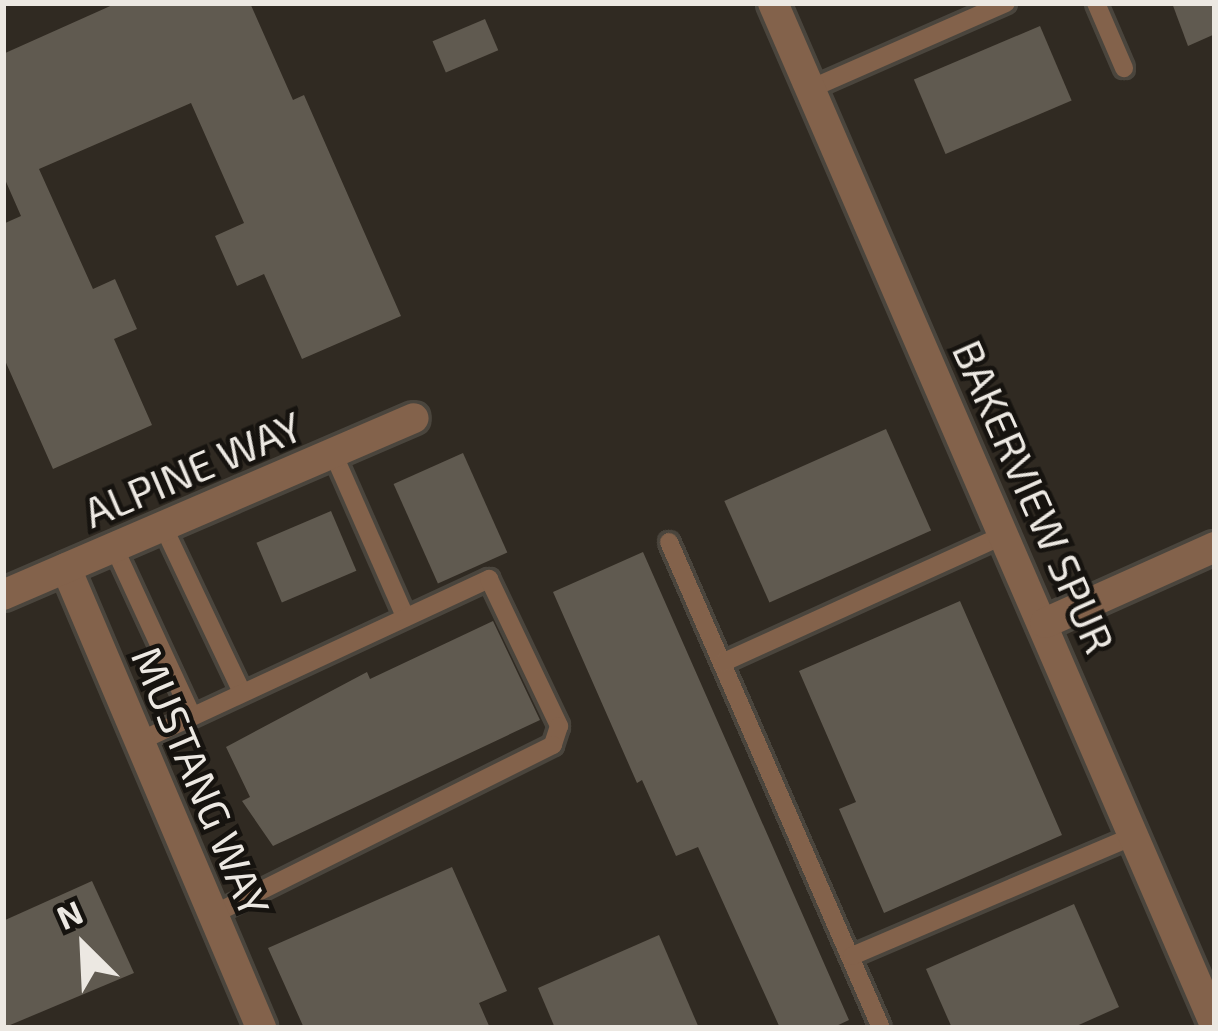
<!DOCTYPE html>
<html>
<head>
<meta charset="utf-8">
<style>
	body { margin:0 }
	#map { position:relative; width:1218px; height:1031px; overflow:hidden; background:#302a22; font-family:"Exo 2",sans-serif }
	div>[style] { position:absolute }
	.building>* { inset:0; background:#605a50; transform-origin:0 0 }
	.roads { filter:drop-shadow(3px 0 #4a453d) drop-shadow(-3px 0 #4a453d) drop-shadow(0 3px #4a453d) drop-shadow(0 -3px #4a453d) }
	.lane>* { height:18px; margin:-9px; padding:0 9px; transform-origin:9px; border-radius:9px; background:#83624b }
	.street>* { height:30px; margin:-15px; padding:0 15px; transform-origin:15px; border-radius:15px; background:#83624b }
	span { translate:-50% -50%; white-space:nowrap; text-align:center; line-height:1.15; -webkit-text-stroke:9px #16130f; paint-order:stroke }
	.street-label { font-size:42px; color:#ece8e2 }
	.frame { position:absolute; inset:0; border:6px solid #ece8e2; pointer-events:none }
	.north { position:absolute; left:24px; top:887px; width:120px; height:120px; -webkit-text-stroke:9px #16130f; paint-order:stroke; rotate:336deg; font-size:33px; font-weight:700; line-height:48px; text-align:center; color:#ece8e2 }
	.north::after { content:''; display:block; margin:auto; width:42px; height:54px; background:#ece8e2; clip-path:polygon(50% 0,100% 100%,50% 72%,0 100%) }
</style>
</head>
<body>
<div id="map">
	<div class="building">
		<div style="clip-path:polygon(117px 3px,250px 3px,293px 100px,304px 95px,401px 316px,302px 359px,264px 274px,237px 286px,215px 236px,244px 223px,191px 103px,39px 169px,93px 289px,115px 279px,137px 329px,114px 339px,152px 425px,53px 469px,3px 356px,3px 224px,21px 216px,3px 175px,3px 54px)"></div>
		<div style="clip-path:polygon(1172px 3px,1215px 3px,1215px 34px,1188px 46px)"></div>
		<div style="left:485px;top:19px;width:34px;height:57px;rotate:67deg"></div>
		<div style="left:1040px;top:26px;width:81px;height:137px;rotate:67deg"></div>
		<div style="left:886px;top:429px;width:111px;height:177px;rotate:66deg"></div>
		<div style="left:463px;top:453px;width:109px;height:76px;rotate:66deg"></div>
		<div style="left:331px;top:511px;width:65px;height:81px;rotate:67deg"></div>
		<div style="clip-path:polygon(643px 552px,849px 1020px,832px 1028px,780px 1028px,698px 847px,676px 856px,642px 780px,637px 783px,553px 592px)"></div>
		<div style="clip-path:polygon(960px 601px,1062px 835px,884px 913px,839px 809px,856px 802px,799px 671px)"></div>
		<div style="clip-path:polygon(493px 621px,540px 720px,273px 846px,242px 801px,250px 797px,226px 747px,367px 672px,370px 679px)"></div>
		<div style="clip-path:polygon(452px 867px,507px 991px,479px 1003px,490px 1028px,304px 1028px,268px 948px)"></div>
		<div style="clip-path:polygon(92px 881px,134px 973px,3px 1028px,3px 921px)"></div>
		<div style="clip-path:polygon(1074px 904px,1119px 1007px,1072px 1028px,952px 1028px,926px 969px)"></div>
		<div style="clip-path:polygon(659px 935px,699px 1028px,555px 1028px,538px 988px)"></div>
	</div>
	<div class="roads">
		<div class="lane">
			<div style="left:1096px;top:3px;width:71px;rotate:66.7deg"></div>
			<div style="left:810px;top:89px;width:214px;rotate:-23.7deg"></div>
			<div style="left:333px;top:453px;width:178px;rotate:66.2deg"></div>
			<div style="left:163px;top:526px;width:184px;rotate:64.6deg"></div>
			<div style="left:669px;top:542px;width:530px;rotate:66.43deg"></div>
			<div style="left:114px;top:547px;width:186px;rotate:65.2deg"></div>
			<div style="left:724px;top:662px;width:310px;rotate:-24.4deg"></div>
			<div style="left:140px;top:741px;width:385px;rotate:-24.9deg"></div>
			<div style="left:489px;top:579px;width:163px;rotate:64.5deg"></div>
			<div style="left:559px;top:726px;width:20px;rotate:108deg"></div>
			<div style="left:553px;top:745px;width:379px;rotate:153.5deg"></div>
			<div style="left:852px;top:956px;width:308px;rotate:-23.1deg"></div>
		</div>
		<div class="street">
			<div style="left:773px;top:3px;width:1113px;rotate:66.61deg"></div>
			<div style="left:66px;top:568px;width:500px;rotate:67deg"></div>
			<div style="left:3px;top:595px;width:447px;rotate:-23.3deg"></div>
			<div style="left:1045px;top:623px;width:186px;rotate:-24.1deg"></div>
		</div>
	</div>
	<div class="street-label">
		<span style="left:192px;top:468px;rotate:-23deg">ALPINE WAY</span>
		<span style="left:1035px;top:496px;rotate:66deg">BAKERVIEW SPUR</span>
		<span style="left:202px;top:781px;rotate:67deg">MUSTANG WAY</span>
	</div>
	<div class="frame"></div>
	<div class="north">N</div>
</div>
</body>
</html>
